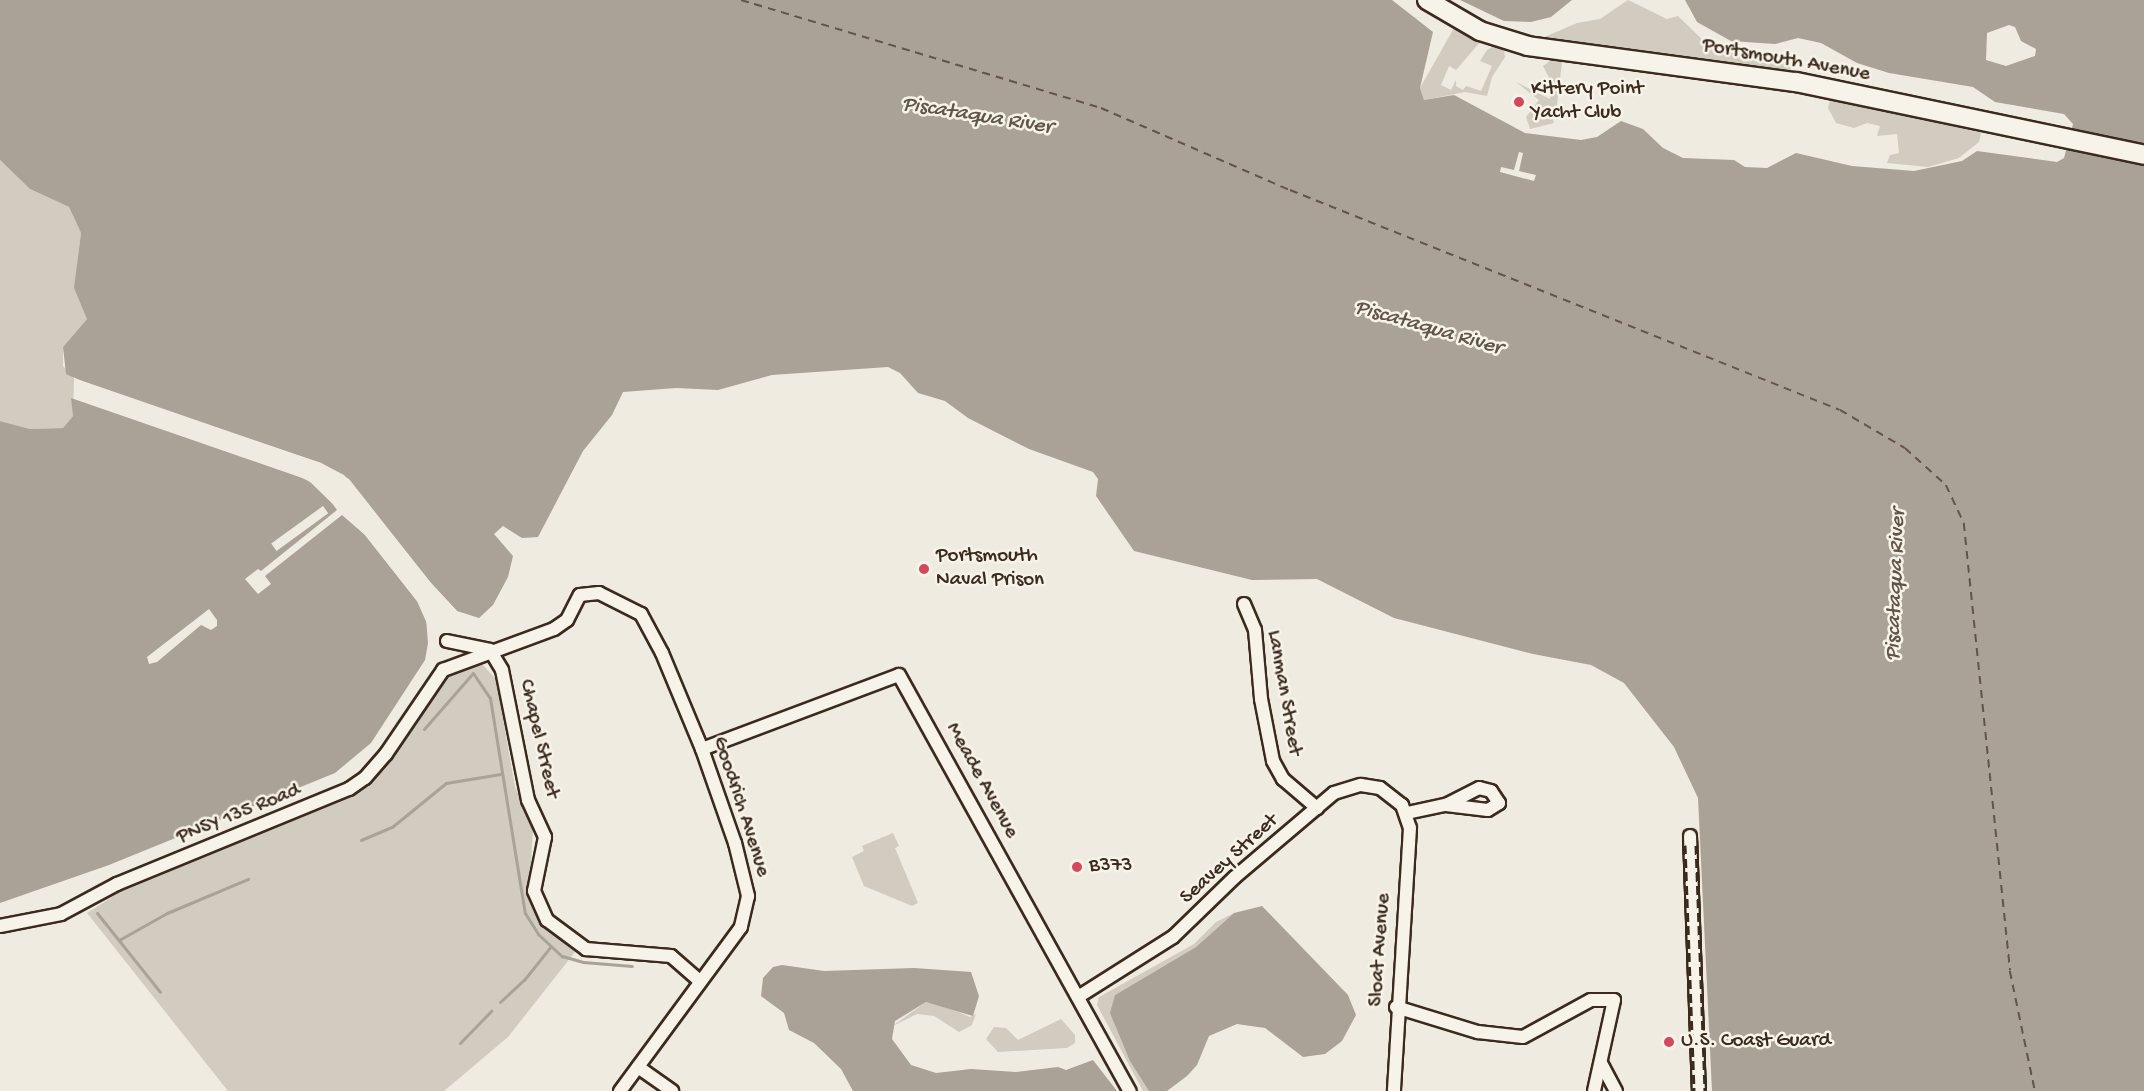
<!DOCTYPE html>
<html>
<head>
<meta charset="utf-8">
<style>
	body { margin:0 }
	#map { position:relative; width:2144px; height:1091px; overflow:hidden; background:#efebe0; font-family:"Gochi Hand",sans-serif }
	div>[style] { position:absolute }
	.green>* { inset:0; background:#d1cbc0 }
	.water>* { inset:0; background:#aaa296 }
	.pier>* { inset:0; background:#efebe0; transform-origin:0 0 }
	.stream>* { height:3px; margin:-1.5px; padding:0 1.5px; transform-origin:1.5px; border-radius:1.5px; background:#aaa296 }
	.ferry>* { height:1.5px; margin-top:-0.75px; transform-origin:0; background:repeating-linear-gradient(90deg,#625448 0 8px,transparent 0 14px) }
	.roads { filter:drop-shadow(2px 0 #3b2a1e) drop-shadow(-2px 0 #3b2a1e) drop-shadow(0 2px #3b2a1e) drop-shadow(0 -2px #3b2a1e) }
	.minor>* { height:12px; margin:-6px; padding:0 6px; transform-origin:6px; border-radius:6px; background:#f7f3e8 }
	.secondary>* { height:18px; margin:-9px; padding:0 9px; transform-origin:9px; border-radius:9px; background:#f7f3e8 }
	.rail>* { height:3px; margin-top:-1.5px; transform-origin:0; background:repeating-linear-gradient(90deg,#3b2a1e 0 9px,transparent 0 13.5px) }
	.dots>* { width:16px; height:16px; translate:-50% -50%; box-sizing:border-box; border:3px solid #f7f3e8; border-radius:50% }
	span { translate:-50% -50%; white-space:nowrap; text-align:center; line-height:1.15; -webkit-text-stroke:5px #f7f3e8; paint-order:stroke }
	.street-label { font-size:21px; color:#3b2a1e }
	.poi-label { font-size:21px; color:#3b2a1e }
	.left { translate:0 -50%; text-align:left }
	.water-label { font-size:22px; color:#625448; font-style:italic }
</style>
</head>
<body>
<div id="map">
	<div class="green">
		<div style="clip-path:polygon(1628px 0,1667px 19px,1678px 16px,1704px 41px,1721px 49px,1794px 55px,1790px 72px,1540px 39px,1577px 23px,1600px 19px)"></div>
		<div style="clip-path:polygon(1454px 28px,1481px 41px,1456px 70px,1449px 66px,1441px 85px,1451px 90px,1456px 80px,1456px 86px,1463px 90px,1466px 86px,1481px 91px,1492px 66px,1480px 61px,1487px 50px,1494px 46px,1504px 50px,1505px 57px,1492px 77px,1487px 96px,1465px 92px,1424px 100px,1420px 88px)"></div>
		<div style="clip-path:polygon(1554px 58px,1562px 62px,1556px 114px,1551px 114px,1554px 123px,1530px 129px,1526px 117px,1539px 100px,1516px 82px,1550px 99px,1552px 83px,1543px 66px)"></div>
		<div style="clip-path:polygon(1831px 96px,1981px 133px,1979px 142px,1959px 158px,1928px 167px,1887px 163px,1890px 155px,1899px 153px,1897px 134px,1877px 136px,1880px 126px,1867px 123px,1854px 128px,1836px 123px,1828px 108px)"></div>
		<div style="clip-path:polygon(0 160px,30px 189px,69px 207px,81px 233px,77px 266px,87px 319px,63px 347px,63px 366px,74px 378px,73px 416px,63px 428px,30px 429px,0 421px)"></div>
		<div style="clip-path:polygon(481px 663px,496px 679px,515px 787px,533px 828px,529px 898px,544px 927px,575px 952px,508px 1037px,444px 1091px,228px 1091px,87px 913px,120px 892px,351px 797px,372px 784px,447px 676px)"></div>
		<div style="clip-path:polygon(893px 833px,899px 846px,895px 848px,918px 903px,912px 906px,864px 886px,852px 857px,864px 851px,862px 846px)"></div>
		<div style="clip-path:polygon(1234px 913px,1196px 947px,1115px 995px,1126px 1048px,1149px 1091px,1143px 1091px,1097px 1005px,1099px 997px,1194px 944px,1216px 922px)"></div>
		<div style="clip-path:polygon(926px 1002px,943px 1005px,970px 1017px,976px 1014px,972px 1025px,959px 1032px,934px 1016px,917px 1014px,891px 1027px)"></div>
		<div style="clip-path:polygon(1061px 1019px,1075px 1035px,1075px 1043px,1067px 1048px,998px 1052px,986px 1039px,994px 1027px,1006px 1028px,1018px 1040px)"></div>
	</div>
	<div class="water">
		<div style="clip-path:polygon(evenodd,0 0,1392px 0,1433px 32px,1420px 88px,1424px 100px,1454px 95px,1525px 133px,1581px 140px,1597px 137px,1621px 121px,1643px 129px,1663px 148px,1683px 158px,1734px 160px,1745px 167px,1767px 168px,1796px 153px,1852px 166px,1914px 171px,1962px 161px,1977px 151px,2057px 162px,2064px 158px,2073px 124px,2064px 114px,1995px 102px,1973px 87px,1889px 73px,1857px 63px,1821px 43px,1798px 38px,1775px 44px,1731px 41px,1697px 22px,1685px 0,2144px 0,2144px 1091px,1712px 1091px,1698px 798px,1674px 747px,1624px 683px,1591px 665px,1533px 654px,1394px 618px,1317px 579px,1252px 580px,1134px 551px,1096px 496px,1098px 479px,1093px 472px,1029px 449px,968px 418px,945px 401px,918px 393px,900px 373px,888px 367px,772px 375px,718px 390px,676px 388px,623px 392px,612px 415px,583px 451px,538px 537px,522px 538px,503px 526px,494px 534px,513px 556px,508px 577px,493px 605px,479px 618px,457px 611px,431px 583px,349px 479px,321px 463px,104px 391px,66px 374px,63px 347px,87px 319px,74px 288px,81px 233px,69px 207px,30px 189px,0 160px,0 0,2009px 25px,2015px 27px,2021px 41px,2036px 49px,2035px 56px,2006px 66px,1986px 60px,1987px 33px,2009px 25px)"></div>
		<div style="clip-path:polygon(1460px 0,1572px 0,1551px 17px,1531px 22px,1504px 21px)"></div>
		<div style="clip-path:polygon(71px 398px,308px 480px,365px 535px,417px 601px,426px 618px,428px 643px,425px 660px,371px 743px,335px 773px,109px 865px,0 903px,0 421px,30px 429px,63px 428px,73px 416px)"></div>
		<div style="clip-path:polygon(1262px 906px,1348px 995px,1356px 1015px,1342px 1041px,1325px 1054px,1303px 1057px,1265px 1028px,1237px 1024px,1209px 1036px,1197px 1065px,1187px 1076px,1167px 1091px,1149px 1091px,1130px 1061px,1110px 1013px,1115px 995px,1196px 947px,1234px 913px)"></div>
		<div style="clip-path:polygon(782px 965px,824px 971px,914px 968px,971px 972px,979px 996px,973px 1016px,926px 1002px,895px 1021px,892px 1039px,911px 1065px,936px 1073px,971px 1069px,1016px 1072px,1058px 1067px,1066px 1070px,1093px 1060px,1117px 1091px,853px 1091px,841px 1069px,814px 1043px,789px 1030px,784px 1013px,761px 996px,763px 978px,773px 967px)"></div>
	</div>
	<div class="pier">
		<div style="clip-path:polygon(1519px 152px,1523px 153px,1519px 171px,1536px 175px,1534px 181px,1500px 172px,1501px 167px,1514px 170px)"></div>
		<div style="clip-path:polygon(74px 378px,321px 463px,344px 475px,431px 583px,457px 611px,451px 610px,428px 585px,342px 477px,320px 466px,103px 394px)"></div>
		<div style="clip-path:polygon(71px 395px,309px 477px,367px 533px,419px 599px,431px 624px,428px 626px,417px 601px,365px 535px,342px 515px,265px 576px,271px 584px,258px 594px,245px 579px,258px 569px,261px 571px,337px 510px,332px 503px,314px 484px,293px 473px)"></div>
		<div style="left:323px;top:506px;width:9px;height:64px;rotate:54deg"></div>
		<div style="clip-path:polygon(209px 609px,217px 620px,217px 626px,211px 630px,201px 625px,157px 662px,149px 664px,147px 657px)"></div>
	</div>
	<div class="stream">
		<div style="left:424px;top:729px;width:74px;rotate:-48.8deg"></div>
		<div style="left:473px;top:673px;width:30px;rotate:56deg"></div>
		<div style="left:490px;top:698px;width:218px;rotate:80.8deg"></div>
		<div style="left:525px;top:913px;width:25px;rotate:58deg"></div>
		<div style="left:538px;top:934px;width:33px;rotate:43deg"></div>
		<div style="left:562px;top:956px;width:22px;rotate:16deg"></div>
		<div style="left:583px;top:962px;width:49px;rotate:4.7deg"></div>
		<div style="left:361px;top:840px;width:34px;rotate:-23deg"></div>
		<div style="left:392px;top:827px;width:70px;rotate:-39.2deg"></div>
		<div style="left:446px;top:783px;width:55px;rotate:-9.5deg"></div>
		<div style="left:97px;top:913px;width:101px;rotate:51.4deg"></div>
		<div style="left:119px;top:940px;width:55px;rotate:-29.4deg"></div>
		<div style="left:167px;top:913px;width:88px;rotate:-22.8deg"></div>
		<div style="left:500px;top:1002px;width:33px;rotate:-43deg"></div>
		<div style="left:524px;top:980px;width:43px;rotate:-51.5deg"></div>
		<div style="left:460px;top:1043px;width:45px;rotate:-45.9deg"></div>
	</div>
	<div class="ferry">
		<div style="left:741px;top:0;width:376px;rotate:16.7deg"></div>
		<div style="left:1101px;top:108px;width:206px;rotate:23.5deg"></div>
		<div style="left:1290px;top:190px;width:592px;rotate:21.8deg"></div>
		<div style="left:1840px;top:410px;width:75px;rotate:30.3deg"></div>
		<div style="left:1905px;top:448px;width:55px;rotate:42.1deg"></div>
		<div style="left:1946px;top:485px;width:42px;rotate:64.7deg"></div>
		<div style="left:1964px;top:523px;width:450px;rotate:84.1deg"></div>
		<div style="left:2010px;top:971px;width:123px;rotate:78.2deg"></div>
	</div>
	<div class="roads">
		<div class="minor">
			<div style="left:1244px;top:604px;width:28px;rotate:67deg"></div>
			<div style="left:1255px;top:630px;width:69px;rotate:85deg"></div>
			<div style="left:1261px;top:699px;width:63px;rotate:79deg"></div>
			<div style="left:1273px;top:761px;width:21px;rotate:61deg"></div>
			<div style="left:1283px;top:779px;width:45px;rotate:40.5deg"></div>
			<div style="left:447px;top:641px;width:44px;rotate:11.8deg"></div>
			<div style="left:490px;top:650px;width:23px;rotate:59deg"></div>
			<div style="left:502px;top:670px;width:133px;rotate:78.7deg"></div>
			<div style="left:528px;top:800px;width:41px;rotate:65.3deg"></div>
			<div style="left:545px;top:837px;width:55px;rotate:101.5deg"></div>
			<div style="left:534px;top:891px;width:32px;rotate:66deg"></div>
			<div style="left:547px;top:920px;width:49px;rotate:36.6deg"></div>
			<div style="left:586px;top:949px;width:85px;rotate:4.7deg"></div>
			<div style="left:671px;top:956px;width:38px;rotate:41deg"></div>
			<div style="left:702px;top:749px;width:210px;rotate:-20.6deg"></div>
			<div style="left:899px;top:675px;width:476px;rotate:61deg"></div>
			<div style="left:1407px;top:813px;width:40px;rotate:-12deg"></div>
			<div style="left:1446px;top:805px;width:42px;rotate:6.8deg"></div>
			<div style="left:1488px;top:810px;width:13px;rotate:-32deg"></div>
			<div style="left:1499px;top:803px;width:14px;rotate:-124deg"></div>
			<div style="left:1491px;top:791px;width:12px;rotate:-166deg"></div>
			<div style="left:1479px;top:788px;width:37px;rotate:153deg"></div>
			<div style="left:1690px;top:836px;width:255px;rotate:88deg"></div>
			<div style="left:0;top:926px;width:62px;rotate:-11.1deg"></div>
			<div style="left:61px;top:914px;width:64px;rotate:-28.2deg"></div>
			<div style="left:117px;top:884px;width:251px;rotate:-22.3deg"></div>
			<div style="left:349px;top:789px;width:19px;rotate:-35deg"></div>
			<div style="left:365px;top:778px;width:32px;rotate:-49deg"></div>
			<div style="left:386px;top:754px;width:102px;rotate:-55.8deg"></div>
			<div style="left:443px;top:670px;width:118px;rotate:-20.3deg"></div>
			<div style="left:554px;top:629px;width:16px;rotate:-35deg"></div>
			<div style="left:567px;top:620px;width:28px;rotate:-63deg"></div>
			<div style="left:580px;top:595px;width:19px;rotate:-6deg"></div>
			<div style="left:599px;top:593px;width:47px;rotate:26.6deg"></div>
			<div style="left:641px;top:614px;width:44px;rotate:61.7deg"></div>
			<div style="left:662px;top:653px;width:104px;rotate:67.4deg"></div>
			<div style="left:702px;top:749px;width:100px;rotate:70.7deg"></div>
			<div style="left:735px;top:843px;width:55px;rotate:76.2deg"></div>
			<div style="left:748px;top:896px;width:32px;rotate:103deg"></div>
			<div style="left:741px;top:927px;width:204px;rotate:126.4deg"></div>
			<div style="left:1078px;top:997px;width:112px;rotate:-32.3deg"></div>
			<div style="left:1173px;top:937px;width:86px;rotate:-44.1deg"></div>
			<div style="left:1235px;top:877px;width:130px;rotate:-40.3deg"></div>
			<div style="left:1334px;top:793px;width:28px;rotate:-17deg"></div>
			<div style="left:1361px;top:785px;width:19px;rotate:9deg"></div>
			<div style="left:1380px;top:788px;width:28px;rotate:38deg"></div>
			<div style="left:1402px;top:805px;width:24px;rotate:71deg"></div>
			<div style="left:1410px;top:828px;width:263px;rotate:93.5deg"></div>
			<div style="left:1396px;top:1007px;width:86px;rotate:17deg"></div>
			<div style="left:1478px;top:1032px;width:45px;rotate:6.3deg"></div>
			<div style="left:1523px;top:1037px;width:77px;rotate:-28.6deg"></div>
			<div style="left:1591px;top:1000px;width:23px"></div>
			<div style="left:1614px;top:1000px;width:93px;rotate:102.4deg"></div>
			<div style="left:1601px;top:1063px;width:32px;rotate:62deg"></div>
			<div style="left:638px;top:1067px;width:42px;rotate:35.2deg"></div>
		</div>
		<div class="secondary">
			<div style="left:1427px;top:0;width:61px;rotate:30.3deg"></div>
			<div style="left:1480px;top:31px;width:50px;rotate:17.4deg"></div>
			<div style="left:1528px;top:46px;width:270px;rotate:7.7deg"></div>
			<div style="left:1796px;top:82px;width:356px;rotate:11.8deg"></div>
		</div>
	</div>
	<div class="rail">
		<div style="left:1685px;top:845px;width:246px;rotate:87.9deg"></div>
		<div style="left:1696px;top:845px;width:246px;rotate:87.9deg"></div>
	</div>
	<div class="dots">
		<div style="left:1519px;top:102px;background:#d1495b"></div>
		<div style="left:924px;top:569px;background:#d1495b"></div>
		<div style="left:1077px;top:867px;background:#d1495b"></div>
		<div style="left:1669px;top:1042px;background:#d1495b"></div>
	</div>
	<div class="street-label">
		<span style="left:1786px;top:61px;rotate:10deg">Portsmouth Avenue</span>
		<span style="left:1283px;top:693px;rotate:80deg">Lanman Street</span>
		<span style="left:538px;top:739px;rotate:77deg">Chapel Street</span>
		<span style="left:981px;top:781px;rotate:61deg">Meade Avenue</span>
		<span style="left:740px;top:807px;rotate:72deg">Goodrich Avenue</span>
		<span style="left:239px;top:815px;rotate:-22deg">PNSY 135 Road</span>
		<span style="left:1230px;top:860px;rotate:-42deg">Seavey Street</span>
		<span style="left:1381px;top:950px;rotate:-86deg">Sloat Avenue</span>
	</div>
	<div class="poi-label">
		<span class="left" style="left:1531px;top:102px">Kittery Point<br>Yacht Club</span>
		<span class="left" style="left:936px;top:569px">Portsmouth<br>Naval Prison</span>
		<span class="left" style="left:1089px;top:867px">B373</span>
		<span class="left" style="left:1681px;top:1042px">U.S. Coast Guard</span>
	</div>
	<div class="water-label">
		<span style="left:977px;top:117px;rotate:9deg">Piscataqua River</span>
		<span style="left:1428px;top:329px;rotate:16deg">Piscataqua River</span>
		<span style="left:1897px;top:585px;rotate:-88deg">Piscataqua River</span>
	</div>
</div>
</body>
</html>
